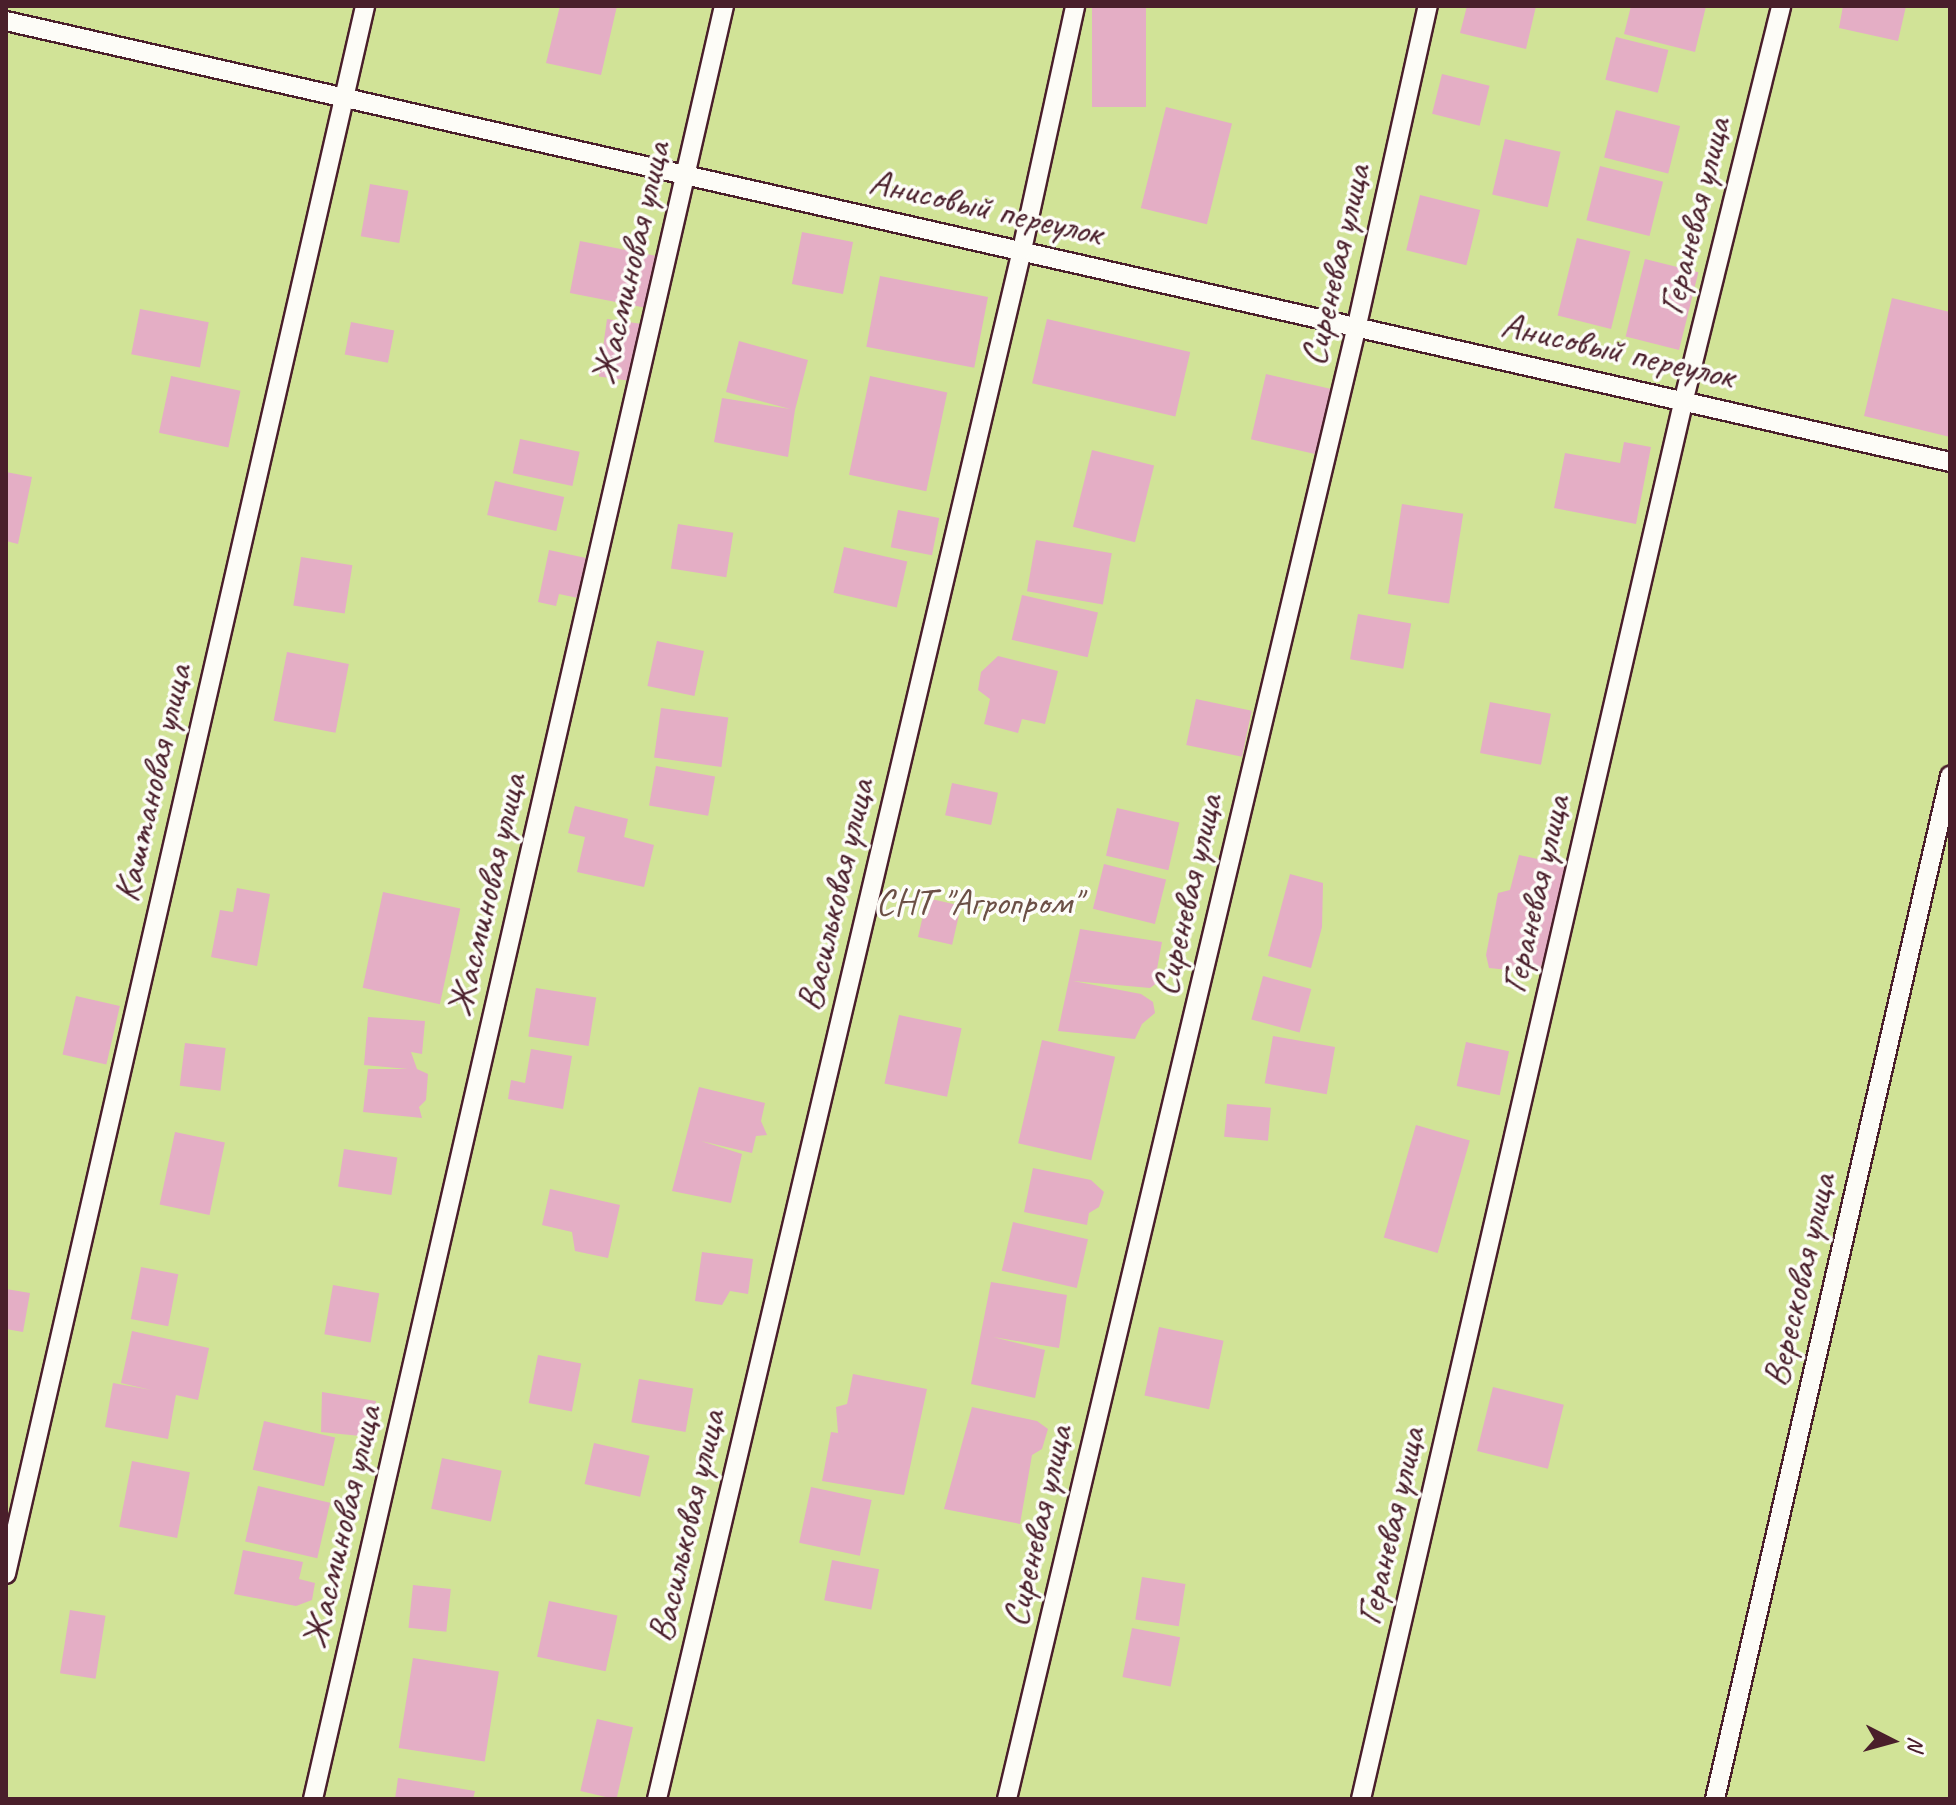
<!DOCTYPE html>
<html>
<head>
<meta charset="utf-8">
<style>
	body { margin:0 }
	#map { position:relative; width:1956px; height:1805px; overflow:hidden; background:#f6e5e8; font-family:Caveat,sans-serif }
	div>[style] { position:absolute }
	.green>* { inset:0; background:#d1e397; transform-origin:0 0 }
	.building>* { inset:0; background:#e4aec5; transform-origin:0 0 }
	.roads { filter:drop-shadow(2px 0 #4a1f2b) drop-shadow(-2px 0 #4a1f2b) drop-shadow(0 2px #4a1f2b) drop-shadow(0 -2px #4a1f2b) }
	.lane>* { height:18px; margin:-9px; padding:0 9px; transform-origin:9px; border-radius:9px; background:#fdfcf7 }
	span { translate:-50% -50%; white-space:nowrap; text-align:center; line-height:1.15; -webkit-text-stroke:7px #fdfcf7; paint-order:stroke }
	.street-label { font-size:38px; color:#4a1f2b }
	.park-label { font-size:38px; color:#6c5046 }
	.frame { position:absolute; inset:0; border:8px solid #4a1f2b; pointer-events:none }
	.north { position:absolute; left:1852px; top:1701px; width:80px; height:80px; -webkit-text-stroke:6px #fdfcf7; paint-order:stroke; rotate:96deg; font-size:22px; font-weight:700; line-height:32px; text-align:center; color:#4a1f2b }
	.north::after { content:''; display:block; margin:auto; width:28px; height:36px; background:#4a1f2b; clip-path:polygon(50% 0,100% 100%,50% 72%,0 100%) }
</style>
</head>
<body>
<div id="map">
	<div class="green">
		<div style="left:6px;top:6px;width:1944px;height:1793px"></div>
	</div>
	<div class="building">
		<div style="clip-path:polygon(560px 6px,617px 6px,601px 75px,546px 63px)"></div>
		<div style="left:1092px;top:6px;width:54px;height:101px"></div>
		<div style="clip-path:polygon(1467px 6px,1536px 6px,1526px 49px,1460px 33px)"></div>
		<div style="clip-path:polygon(1631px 6px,1706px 6px,1695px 52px,1624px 34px)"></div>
		<div style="clip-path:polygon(1843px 6px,1906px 6px,1898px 41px,1839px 28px)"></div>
		<div style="left:1616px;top:37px;width:54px;height:44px;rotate:14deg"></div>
		<div style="left:1442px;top:74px;width:49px;height:41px;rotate:14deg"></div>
		<div style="left:1166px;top:107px;width:68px;height:104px;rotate:14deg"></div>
		<div style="left:1616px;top:110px;width:66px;height:49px;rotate:14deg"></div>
		<div style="left:1505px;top:139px;width:57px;height:57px;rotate:13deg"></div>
		<div style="left:1600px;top:166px;width:65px;height:56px;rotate:14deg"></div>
		<div style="left:370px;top:184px;width:39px;height:53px;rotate:10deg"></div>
		<div style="left:1420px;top:195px;width:62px;height:57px;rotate:14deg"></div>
		<div style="left:802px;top:232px;width:52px;height:53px;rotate:11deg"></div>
		<div style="left:1577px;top:238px;width:55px;height:80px;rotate:14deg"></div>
		<div style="left:580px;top:241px;width:78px;height:53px;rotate:11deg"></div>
		<div style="left:1645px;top:259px;width:55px;height:80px;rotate:14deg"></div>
		<div style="left:880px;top:276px;width:110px;height:72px;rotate:11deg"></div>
		<div style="clip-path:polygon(1892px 298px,1950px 312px,1950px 437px,1864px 416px)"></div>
		<div style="left:140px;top:309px;width:70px;height:46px;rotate:11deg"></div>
		<div style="left:607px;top:319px;width:34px;height:58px;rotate:8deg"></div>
		<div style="left:1047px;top:319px;width:147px;height:66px;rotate:13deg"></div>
		<div style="left:351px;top:322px;width:44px;height:33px;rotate:11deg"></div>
		<div style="clip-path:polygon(739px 341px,808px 360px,795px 410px,788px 457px,714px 442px,722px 398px,790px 409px,726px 392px)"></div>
		<div style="left:1266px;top:374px;width:68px;height:67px;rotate:13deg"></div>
		<div style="left:171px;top:376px;width:71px;height:58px;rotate:12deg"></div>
		<div style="left:870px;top:376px;width:79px;height:101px;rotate:12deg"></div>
		<div style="left:520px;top:439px;width:61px;height:35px;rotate:12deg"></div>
		<div style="clip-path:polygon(1624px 442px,1651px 447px,1636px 524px,1554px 508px,1565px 453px,1620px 463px)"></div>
		<div style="left:1092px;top:450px;width:64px;height:79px;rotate:14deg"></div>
		<div style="clip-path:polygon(6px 472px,32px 477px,18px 544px,6px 541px)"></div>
		<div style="left:495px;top:481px;width:71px;height:35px;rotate:13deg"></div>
		<div style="left:1402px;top:504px;width:62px;height:91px;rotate:9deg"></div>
		<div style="left:898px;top:510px;width:42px;height:38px;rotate:11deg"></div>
		<div style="left:678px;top:524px;width:56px;height:45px;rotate:9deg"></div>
		<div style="left:1036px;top:540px;width:77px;height:52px;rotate:10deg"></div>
		<div style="left:844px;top:547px;width:65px;height:47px;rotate:13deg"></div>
		<div style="clip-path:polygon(549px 550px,586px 558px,578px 598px,559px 594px,556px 606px,538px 602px)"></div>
		<div style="left:301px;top:557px;width:52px;height:49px;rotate:9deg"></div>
		<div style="left:1022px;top:595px;width:78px;height:46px;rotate:13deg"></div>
		<div style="left:1358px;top:614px;width:54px;height:46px;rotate:10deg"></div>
		<div style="left:657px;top:641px;width:48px;height:46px;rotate:12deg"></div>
		<div style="left:287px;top:652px;width:63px;height:70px;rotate:11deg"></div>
		<div style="clip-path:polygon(998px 656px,1058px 671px,1045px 724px,1022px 719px,1018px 733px,984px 724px,990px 699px,978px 690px,981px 672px)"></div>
		<div style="left:1196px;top:699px;width:57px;height:47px;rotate:12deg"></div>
		<div style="left:1490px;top:702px;width:62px;height:52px;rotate:11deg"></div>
		<div style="left:661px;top:708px;width:68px;height:50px;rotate:8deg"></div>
		<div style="left:656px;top:766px;width:60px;height:40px;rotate:10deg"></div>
		<div style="left:952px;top:783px;width:47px;height:33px;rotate:12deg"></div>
		<div style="clip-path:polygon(575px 806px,628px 819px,624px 837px,654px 845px,644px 887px,577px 872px,585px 837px,568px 833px)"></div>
		<div style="left:1117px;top:808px;width:64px;height:49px;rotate:13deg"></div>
		<div style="clip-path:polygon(1519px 855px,1569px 866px,1558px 937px,1549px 943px,1539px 973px,1489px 968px,1486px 955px,1498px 893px,1510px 890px)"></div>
		<div style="left:1104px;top:864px;width:64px;height:46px;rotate:14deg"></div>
		<div style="clip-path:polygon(1290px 874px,1323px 883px,1322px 927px,1311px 968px,1268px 956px)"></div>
		<div style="clip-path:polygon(237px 888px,270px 894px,257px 966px,211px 957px,220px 910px,233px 912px)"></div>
		<div style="left:383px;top:892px;width:79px;height:98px;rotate:12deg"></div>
		<div style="left:927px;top:898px;width:35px;height:40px;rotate:13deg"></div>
		<div style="clip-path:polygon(1080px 929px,1162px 942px,1157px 969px,1161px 980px,1150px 988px,1073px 981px,1141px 994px,1153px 1002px,1155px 1013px,1142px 1024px,1135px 1039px,1058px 1031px)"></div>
		<div style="left:1263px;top:976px;width:50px;height:45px;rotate:15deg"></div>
		<div style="left:536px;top:988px;width:61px;height:49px;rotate:9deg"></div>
		<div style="left:76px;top:996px;width:45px;height:60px;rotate:13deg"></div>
		<div style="left:899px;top:1015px;width:64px;height:70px;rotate:12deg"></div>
		<div style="clip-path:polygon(368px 1017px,425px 1021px,422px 1054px,411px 1052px,417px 1069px,428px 1074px,426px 1100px,419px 1107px,422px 1118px,363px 1112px,368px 1069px,408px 1069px,364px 1065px)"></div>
		<div style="left:1273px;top:1036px;width:63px;height:48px;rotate:10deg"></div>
		<div style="left:1042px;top:1040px;width:75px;height:106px;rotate:13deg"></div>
		<div style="left:1466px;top:1042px;width:44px;height:45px;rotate:12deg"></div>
		<div style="left:185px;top:1043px;width:41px;height:43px;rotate:7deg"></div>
		<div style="clip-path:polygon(531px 1049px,572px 1056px,563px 1109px,508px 1099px,511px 1080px,525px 1083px)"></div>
		<div style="clip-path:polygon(699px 1087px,765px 1103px,761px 1121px,767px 1135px,756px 1136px,752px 1153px,701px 1141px,742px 1154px,731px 1203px,672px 1191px)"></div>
		<div style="left:1227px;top:1104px;width:44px;height:33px;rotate:5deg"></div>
		<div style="left:1416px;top:1125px;width:56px;height:117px;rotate:16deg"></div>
		<div style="left:175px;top:1132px;width:51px;height:74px;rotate:12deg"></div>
		<div style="left:344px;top:1149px;width:54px;height:38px;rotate:9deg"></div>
		<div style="clip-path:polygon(1033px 1168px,1091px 1180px,1104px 1192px,1099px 1207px,1089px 1213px,1087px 1225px,1024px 1212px)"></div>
		<div style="clip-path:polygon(550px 1189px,620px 1205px,608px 1258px,575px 1251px,572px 1232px,542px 1225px)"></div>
		<div style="left:1013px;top:1222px;width:77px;height:50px;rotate:13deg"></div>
		<div style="clip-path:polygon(702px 1252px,753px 1259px,748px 1294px,730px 1291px,722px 1305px,695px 1301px)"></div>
		<div style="left:141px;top:1267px;width:38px;height:53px;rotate:11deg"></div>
		<div style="clip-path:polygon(991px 1282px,1067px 1295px,1059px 1348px,993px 1337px,1045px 1350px,1035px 1398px,971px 1384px)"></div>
		<div style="left:333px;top:1285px;width:47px;height:50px;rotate:10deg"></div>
		<div style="clip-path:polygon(6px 1289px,30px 1293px,23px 1332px,6px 1329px)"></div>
		<div style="left:1159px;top:1327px;width:66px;height:70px;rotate:12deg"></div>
		<div style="clip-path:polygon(132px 1331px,209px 1348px,198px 1400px,176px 1395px,168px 1439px,105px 1427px,113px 1383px,151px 1390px,121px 1383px)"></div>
		<div style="left:538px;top:1355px;width:44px;height:49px;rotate:11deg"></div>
		<div style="clip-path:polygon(853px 1374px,927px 1389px,904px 1495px,822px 1481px,831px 1432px,838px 1433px,836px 1407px,847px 1404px)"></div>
		<div style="left:639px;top:1379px;width:55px;height:44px;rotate:10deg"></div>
		<div style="left:1493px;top:1387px;width:73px;height:66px;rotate:14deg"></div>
		<div style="clip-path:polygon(322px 1392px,376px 1401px,370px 1437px,321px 1432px)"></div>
		<div style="clip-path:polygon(972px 1407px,1037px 1421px,1048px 1429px,1042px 1449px,1032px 1455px,1020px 1524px,944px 1509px)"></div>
		<div style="left:264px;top:1421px;width:73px;height:50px;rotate:13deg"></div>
		<div style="left:594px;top:1443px;width:57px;height:42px;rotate:13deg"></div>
		<div style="left:442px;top:1458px;width:61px;height:52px;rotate:12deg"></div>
		<div style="left:132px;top:1461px;width:59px;height:67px;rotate:11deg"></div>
		<div style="left:258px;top:1486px;width:74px;height:57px;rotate:13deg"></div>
		<div style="left:811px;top:1487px;width:62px;height:57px;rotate:12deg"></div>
		<div style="clip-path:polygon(243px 1550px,303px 1562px,299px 1579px,315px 1583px,312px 1600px,296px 1606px,234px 1594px)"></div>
		<div style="left:832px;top:1560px;width:48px;height:41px;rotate:11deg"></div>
		<div style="left:1142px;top:1577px;width:44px;height:43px;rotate:9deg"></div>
		<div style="left:413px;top:1585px;width:38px;height:43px;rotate:6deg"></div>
		<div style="left:549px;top:1601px;width:70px;height:57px;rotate:12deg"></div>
		<div style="left:70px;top:1610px;width:36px;height:64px;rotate:9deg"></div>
		<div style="left:1132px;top:1628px;width:49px;height:50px;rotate:11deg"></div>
		<div style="left:413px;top:1658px;width:87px;height:91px;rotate:9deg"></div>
		<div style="left:597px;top:1719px;width:37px;height:74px;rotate:13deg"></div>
		<div style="clip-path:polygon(398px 1778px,475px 1791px,473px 1799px,395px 1799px)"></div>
	</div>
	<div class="roads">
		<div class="lane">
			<div style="left:6px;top:21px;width:1993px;rotate:12.78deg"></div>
			<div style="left:6px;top:1574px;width:1609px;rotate:-77.1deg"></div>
			<div style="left:313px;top:1799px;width:1840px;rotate:-77.09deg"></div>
			<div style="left:657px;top:1799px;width:1591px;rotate:-76.74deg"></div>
			<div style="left:1022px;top:250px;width:250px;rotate:-77.7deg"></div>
			<div style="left:1007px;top:1799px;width:1515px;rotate:-76.64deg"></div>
			<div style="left:1357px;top:325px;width:327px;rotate:-77.5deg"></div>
			<div style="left:1361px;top:1799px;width:1437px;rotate:-77.01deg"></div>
			<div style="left:1684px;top:399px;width:405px;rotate:-76.1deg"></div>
			<div style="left:1715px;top:1799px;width:1050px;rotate:-77.06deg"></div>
		</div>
	</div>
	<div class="street-label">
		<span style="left:986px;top:207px;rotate:13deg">Анисовый переулок</span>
		<span style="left:1694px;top:216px;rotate:-76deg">Гераневая улица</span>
		<span style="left:630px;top:263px;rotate:-77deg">Жасминовая улица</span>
		<span style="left:1335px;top:265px;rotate:-77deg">Сиреневая улица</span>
		<span style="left:1618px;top:350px;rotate:13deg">Анисовый переулок</span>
		<span style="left:152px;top:783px;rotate:-77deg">Каштановая улица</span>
		<span style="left:1535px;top:894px;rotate:-77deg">Гераневая улица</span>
		<span style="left:486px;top:895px;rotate:-77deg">Жасминовая улица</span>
		<span style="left:835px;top:895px;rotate:-77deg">Васильковая улица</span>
		<span style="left:1187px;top:895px;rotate:-77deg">Сиреневая улица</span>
		<span style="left:1799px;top:1280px;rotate:-77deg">Вересковая улица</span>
		<span style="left:686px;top:1526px;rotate:-77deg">Васильковая улица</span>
		<span style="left:1037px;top:1526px;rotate:-77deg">Сиреневая улица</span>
		<span style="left:1390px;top:1526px;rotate:-77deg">Гераневая улица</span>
		<span style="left:341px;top:1527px;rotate:-77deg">Жасминовая улица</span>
	</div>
	<div class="park-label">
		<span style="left:978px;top:902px">СНТ "Агропром"</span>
	</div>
	<div class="frame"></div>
	<div class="north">N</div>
</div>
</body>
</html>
